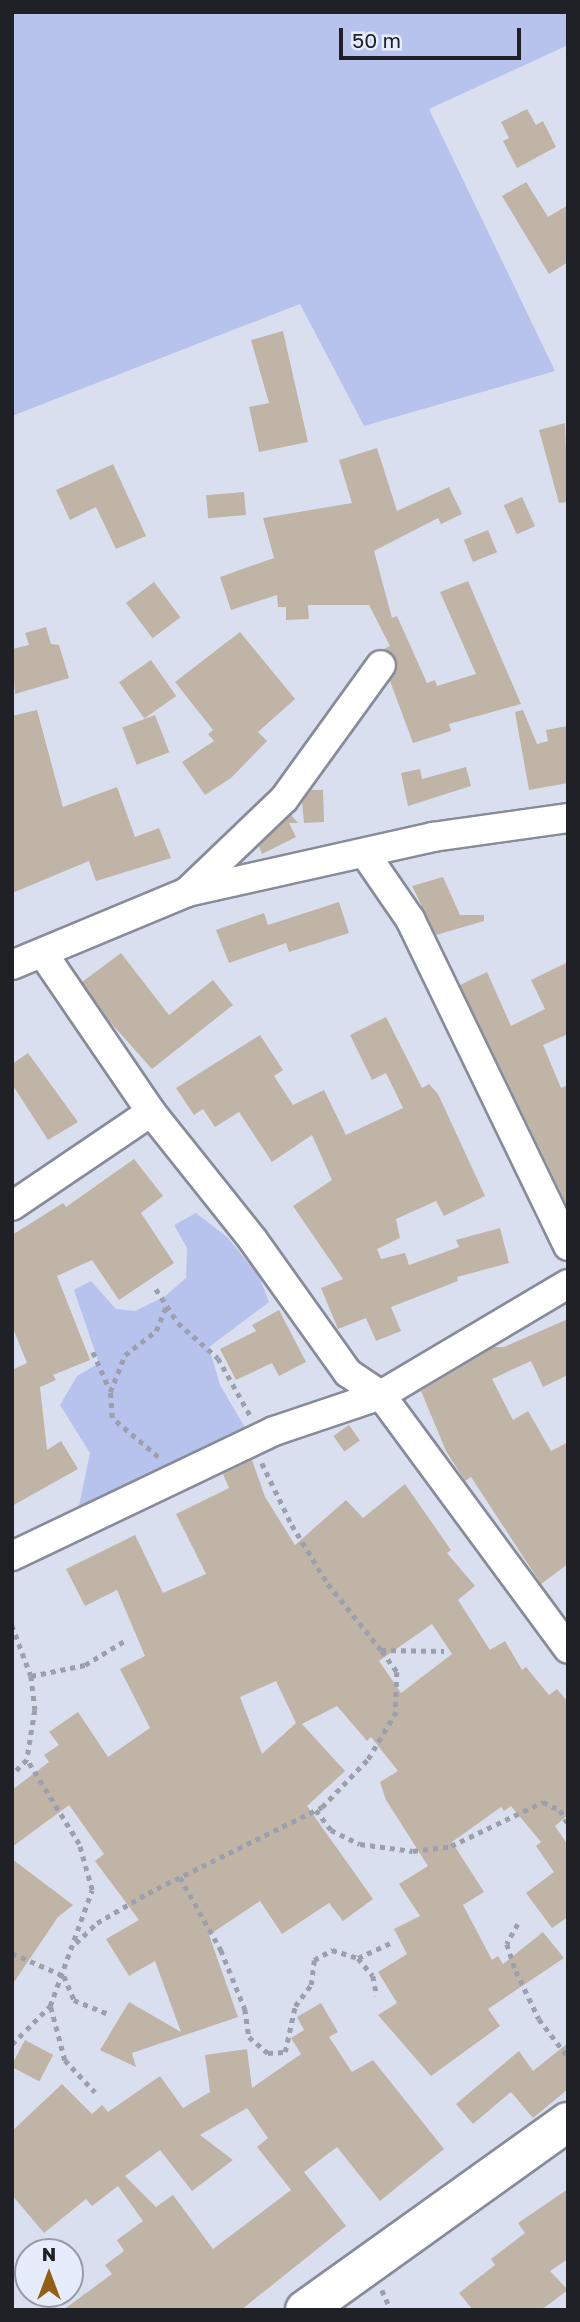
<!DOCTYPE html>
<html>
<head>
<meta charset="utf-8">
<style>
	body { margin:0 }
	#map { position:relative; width:580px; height:2322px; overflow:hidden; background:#dadfef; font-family:"Golos Text",sans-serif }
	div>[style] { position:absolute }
	.green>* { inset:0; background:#b7c3ec }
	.building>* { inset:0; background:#c0b4a7; transform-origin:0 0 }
	.path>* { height:4.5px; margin-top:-2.25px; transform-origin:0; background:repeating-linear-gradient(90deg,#9ca0ac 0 5px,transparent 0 10px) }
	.roads { filter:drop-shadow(2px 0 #878c9a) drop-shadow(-2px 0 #878c9a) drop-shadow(0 2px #878c9a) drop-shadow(0 -2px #878c9a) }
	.street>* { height:28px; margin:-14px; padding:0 14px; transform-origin:14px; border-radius:14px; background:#fff }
	.primary>* { height:38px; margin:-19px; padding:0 19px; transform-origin:19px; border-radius:19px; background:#fff }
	span { translate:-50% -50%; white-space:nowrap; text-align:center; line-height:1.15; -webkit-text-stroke:5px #e7ecfd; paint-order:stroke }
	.frame { position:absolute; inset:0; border:14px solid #1f2127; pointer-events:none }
	.north { position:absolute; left:14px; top:2238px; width:70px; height:70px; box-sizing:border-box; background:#e7ecfd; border:2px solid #979ba7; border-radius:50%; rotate:0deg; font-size:19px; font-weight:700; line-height:28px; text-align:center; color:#1f2127 }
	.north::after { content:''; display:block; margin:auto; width:24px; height:32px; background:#945f15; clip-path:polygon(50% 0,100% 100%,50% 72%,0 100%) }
	.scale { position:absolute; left:339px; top:28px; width:182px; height:32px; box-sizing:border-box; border:4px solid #1f2127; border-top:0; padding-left:9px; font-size:21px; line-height:24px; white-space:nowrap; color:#1f2127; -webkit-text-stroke:5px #e7ecfd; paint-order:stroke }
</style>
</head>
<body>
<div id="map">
	<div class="green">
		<div style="clip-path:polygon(12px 12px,568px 12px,568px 45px,429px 109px,555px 371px,364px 426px,300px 304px,12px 416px)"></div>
		<div style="clip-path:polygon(196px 1213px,227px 1237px,259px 1276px,269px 1302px,209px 1347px,220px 1385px,253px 1441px,75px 1525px,90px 1453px,60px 1405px,77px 1376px,99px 1363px,74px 1290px,91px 1281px,116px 1309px,135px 1311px,164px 1297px,186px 1278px,187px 1248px,174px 1225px)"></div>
	</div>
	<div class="building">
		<div style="clip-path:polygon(527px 109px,536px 125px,543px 121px,556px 147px,517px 168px,503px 141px,509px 138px,501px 122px)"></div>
		<div style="clip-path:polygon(526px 182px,548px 217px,568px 205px,568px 262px,549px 274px,502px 196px)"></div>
		<div style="clip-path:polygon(283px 331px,308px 442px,259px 452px,249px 407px,269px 403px,251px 340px)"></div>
		<div style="clip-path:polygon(565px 423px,568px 502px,559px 503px,539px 430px)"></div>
		<div style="clip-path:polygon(377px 448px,397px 511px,449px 487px,462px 514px,441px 524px,438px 518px,374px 551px,392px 618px,397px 616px,427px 683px,435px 680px,437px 686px,476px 674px,440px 592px,468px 581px,521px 704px,449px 724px,451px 731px,413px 743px,390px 681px,396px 659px,384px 649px,390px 646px,369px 605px,308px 605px,309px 619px,286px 620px,286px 607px,278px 607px,277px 595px,231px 610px,220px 577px,274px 558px,263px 518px,352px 503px,339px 460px)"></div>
		<div style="clip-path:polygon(113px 464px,146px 536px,116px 549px,96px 507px,70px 520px,56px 490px)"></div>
		<div style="left:244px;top:492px;width:23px;height:38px;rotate:85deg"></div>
		<div style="left:522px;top:497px;width:32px;height:20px;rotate:66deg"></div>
		<div style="left:488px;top:530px;width:24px;height:26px;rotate:68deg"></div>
		<div style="left:154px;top:582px;width:44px;height:35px;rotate:53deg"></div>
		<div style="clip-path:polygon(46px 627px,51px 644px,59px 645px,69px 678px,15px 694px,12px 649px,29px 645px,25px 633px)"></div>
		<div style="clip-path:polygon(240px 632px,295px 699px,258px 732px,267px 741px,231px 778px,205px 795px,182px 762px,214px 741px,208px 734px,213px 730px,175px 682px)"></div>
		<div style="left:151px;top:660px;width:44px;height:39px;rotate:55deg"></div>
		<div style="clip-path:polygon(37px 710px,63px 807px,117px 787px,135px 837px,159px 828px,171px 858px,96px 881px,89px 861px,12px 893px,12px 716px)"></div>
		<div style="clip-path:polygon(523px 710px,537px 744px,548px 741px,546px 730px,568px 726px,568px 783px,529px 790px,515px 712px)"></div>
		<div style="left:155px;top:715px;width:40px;height:35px;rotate:69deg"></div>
		<div style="clip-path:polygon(466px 767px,471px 786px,408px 806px,401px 773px,420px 769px,422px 779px)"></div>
		<div style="clip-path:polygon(311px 790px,323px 790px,324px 822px,304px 823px,302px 802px)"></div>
		<div style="clip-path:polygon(291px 815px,298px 823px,289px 823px,296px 837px,262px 854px,259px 846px)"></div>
		<div style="clip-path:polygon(443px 877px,460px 915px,484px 915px,484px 921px,436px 935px,412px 886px)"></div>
		<div style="clip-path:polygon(339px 902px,349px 933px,289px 952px,286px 943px,229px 963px,216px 930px,264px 913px,268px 925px)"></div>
		<div style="clip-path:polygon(121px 953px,169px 1015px,213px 980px,233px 1005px,152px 1069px,110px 1022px,82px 982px)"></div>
		<div style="clip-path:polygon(568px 962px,568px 1034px,543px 1045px,561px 1088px,568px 1085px,568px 1207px,460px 985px,487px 972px,511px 1026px,545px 1009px,531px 980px)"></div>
		<div style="clip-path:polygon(386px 1017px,422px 1088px,429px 1084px,438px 1094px,485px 1196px,444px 1216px,436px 1201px,396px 1219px,400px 1238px,377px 1249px,381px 1259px,405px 1253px,409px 1265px,459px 1247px,456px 1240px,500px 1228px,509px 1263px,457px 1277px,458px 1281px,391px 1307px,401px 1331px,376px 1341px,366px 1318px,338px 1329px,321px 1288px,343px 1279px,293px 1206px,332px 1180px,312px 1135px,272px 1162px,239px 1112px,215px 1127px,203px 1109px,194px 1115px,176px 1088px,260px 1035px,283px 1070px,274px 1076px,293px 1105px,324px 1090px,346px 1135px,403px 1108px,386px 1073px,372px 1080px,350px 1035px)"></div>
		<div style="clip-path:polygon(28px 1053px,78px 1122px,48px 1140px,12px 1084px,12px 1064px)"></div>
		<div style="clip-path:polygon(134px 1159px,163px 1196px,141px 1213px,174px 1263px,119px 1300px,92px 1260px,57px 1276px,90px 1360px,53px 1375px,56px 1380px,40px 1387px,47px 1450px,61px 1441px,78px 1469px,12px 1506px,12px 1370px,27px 1363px,12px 1326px,12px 1235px,63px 1203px,66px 1207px)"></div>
		<div style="clip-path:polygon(279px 1310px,306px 1362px,279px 1376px,272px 1363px,236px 1380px,220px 1349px,256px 1331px,252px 1325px)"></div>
		<div style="clip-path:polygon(568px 1319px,568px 1375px,543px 1387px,531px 1361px,492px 1379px,513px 1420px,528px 1411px,551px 1451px,568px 1442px,568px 1564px,541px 1584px,471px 1477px,465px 1481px,446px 1451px,421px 1391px,494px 1347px,504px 1347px)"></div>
		<div style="left:349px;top:1425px;width:19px;height:19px;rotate:55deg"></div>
		<div style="clip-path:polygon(evenodd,252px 1460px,265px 1497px,295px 1545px,346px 1500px,363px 1518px,405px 1484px,451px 1550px,447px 1553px,475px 1586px,458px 1600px,490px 1650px,505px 1641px,522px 1670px,526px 1667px,549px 1695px,557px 1689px,568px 1702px,568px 1815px,555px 1826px,568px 1845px,568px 1917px,552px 1928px,526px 1893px,554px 1872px,536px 1846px,541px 1842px,511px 1806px,504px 1811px,501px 1807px,452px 1842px,484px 1892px,463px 1905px,492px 1960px,498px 1956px,503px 1964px,543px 1932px,564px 1958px,488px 2009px,500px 2026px,431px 2076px,378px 2015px,397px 2003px,378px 1972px,407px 1954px,394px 1929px,420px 1916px,399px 1884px,428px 1866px,386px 1800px,380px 1782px,398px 1771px,371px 1737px,367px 1741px,337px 1706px,302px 1724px,345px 1771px,307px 1806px,373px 1899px,343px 1921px,329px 1903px,282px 1934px,260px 1901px,209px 1935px,238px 2017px,132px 2053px,136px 2067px,100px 2050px,129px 2002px,181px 2032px,155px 1961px,129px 1976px,106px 1939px,139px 1920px,95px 1861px,104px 1854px,69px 1805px,12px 1847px,12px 1790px,49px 1762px,44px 1755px,59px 1745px,49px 1732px,78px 1712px,108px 1757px,150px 1728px,120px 1669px,145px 1656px,117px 1590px,85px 1606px,66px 1569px,135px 1535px,163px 1593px,206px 1574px,176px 1514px,229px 1488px,223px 1474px,252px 1460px,432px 1624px,452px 1654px,401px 1693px,379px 1661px,432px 1624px,252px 1460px,276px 1681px,296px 1723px,262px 1754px,240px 1697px,276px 1681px)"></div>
		<div style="clip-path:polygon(12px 1859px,73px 1905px,58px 1917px,12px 1985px)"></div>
		<div style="clip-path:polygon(evenodd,321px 2003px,338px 2032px,329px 2037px,352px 2072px,373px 2060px,444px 2149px,380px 2201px,337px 2147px,304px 2172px,346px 2226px,241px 2310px,63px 2310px,112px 2274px,105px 2265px,124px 2251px,117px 2240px,143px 2221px,118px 2186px,92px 2206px,86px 2199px,44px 2233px,12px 2195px,12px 2131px,62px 2084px,92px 2114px,102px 2105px,108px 2112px,160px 2076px,183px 2108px,210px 2092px,205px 2055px,247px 2049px,252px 2088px,301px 2054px,291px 2038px,304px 2030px,297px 2017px,321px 2003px,247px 2108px,268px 2138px,257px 2147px,291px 2190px,213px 2249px,173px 2195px,156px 2207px,125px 2176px,160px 2150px,192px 2191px,233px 2160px,200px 2135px,247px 2108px)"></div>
		<div style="left:25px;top:2040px;width:32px;height:30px;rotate:28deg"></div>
		<div style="clip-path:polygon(568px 2043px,568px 2089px,533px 2118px,511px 2092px,473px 2124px,456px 2104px,519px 2051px,533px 2071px)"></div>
		<div style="clip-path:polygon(568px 2189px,568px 2259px,550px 2271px,568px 2290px,541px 2310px,473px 2310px,459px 2293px,495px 2265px,491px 2259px,525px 2233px,518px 2223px)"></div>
	</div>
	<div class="path">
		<div style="left:156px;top:1289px;width:40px;rotate:57.1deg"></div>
		<div style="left:178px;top:1323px;width:53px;rotate:41.2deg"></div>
		<div style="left:218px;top:1358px;width:65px;rotate:60.7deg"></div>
		<div style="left:93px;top:1352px;width:39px;rotate:66deg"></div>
		<div style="left:158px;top:1457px;width:60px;rotate:-139.7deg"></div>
		<div style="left:112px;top:1418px;width:26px;rotate:-94deg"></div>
		<div style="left:110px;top:1392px;width:40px;rotate:-68deg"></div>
		<div style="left:125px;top:1355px;width:39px;rotate:-38deg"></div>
		<div style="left:156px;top:1331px;width:29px;rotate:-68deg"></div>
		<div style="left:262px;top:1463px;width:69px;rotate:64.2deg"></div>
		<div style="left:292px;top:1525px;width:69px;rotate:58.6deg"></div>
		<div style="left:328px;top:1584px;width:85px;rotate:51.2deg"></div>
		<div style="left:381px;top:1650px;width:63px;rotate:0.9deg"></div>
		<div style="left:12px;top:1625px;width:54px;rotate:69.6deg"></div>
		<div style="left:31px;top:1676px;width:34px;rotate:83deg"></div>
		<div style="left:35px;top:1710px;width:51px;rotate:99.1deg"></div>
		<div style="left:27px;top:1760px;width:21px;rotate:135deg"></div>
		<div style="left:382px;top:1651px;width:26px;rotate:54deg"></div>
		<div style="left:397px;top:1672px;width:38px;rotate:92deg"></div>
		<div style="left:31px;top:1676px;width:55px;rotate:-11.5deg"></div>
		<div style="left:85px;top:1665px;width:48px;rotate:-31.4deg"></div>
		<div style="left:316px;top:1810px;width:25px;rotate:53deg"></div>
		<div style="left:331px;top:1830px;width:32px;rotate:26deg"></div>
		<div style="left:360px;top:1844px;width:53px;rotate:7.5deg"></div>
		<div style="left:413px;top:1851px;width:38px;rotate:-7deg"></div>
		<div style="left:451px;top:1846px;width:102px;rotate:-25.6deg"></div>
		<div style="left:543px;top:1802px;width:19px;rotate:25deg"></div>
		<div style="left:560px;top:1810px;width:16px;rotate:60deg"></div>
		<div style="left:180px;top:1877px;width:84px;rotate:60.7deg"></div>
		<div style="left:221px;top:1950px;width:64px;rotate:67.9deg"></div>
		<div style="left:245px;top:2009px;width:28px;rotate:82deg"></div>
		<div style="left:249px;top:2037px;width:25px;rotate:40deg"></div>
		<div style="left:268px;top:2053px;width:17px;rotate:-3deg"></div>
		<div style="left:285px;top:2052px;width:47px;rotate:-77.7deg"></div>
		<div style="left:295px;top:2006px;width:26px;rotate:-53deg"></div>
		<div style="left:311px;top:1985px;width:25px;rotate:-83deg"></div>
		<div style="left:314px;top:1960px;width:21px;rotate:-29deg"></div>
		<div style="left:332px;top:1950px;width:27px;rotate:17deg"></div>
		<div style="left:358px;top:1958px;width:23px;rotate:50deg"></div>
		<div style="left:373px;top:1976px;width:20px;rotate:79deg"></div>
		<div style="left:518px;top:1924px;width:23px;rotate:119deg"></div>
		<div style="left:507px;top:1944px;width:28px;rotate:72deg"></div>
		<div style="left:516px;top:1971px;width:53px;rotate:64.4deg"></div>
		<div style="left:539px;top:2019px;width:48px;rotate:52.7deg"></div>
		<div style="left:76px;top:1943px;width:29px;rotate:-44deg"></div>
		<div style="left:97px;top:1923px;width:59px;rotate:-30.5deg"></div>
		<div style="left:148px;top:1893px;width:194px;rotate:-26.3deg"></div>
		<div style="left:322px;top:1807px;width:66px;rotate:-46.2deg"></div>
		<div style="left:368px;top:1759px;width:55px;rotate:-59.2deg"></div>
		<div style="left:12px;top:1953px;width:57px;rotate:23.9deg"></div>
		<div style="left:64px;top:1976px;width:26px;rotate:67deg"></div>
		<div style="left:74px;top:2000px;width:35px;rotate:22deg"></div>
		<div style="left:358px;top:1958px;width:38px;rotate:-25deg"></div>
		<div style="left:51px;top:2007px;width:55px;rotate:75.2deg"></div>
		<div style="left:65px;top:2060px;width:44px;rotate:46.8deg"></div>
		<div style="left:12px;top:2044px;width:54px;rotate:-45deg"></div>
		<div style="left:50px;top:2006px;width:123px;rotate:-70.1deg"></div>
		<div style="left:92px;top:1890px;width:48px;rotate:-105.8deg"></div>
		<div style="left:79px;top:1844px;width:99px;rotate:-121.8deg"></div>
		<div style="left:382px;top:2290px;width:22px;rotate:66deg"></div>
	</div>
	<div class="roads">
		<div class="street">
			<div style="left:366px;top:855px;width:78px;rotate:55.5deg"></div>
			<div style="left:410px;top:919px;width:363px;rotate:64.2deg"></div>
			<div style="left:187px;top:892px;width:134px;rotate:-43.8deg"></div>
			<div style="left:284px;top:799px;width:165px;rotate:-54.1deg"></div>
			<div style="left:44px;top:955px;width:190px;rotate:55.7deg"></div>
			<div style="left:151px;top:1112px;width:164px;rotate:51.4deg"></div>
			<div style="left:253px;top:1240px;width:163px;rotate:54.5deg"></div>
			<div style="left:348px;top:1373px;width:40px;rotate:34deg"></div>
			<div style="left:381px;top:1395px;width:315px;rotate:53.6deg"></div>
			<div style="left:12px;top:965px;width:190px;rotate:-22.6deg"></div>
			<div style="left:187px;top:892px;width:252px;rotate:-12.6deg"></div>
			<div style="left:433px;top:837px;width:136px;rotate:-8deg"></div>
			<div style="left:12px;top:1206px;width:168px;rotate:-34.1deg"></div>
			<div style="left:12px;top:1556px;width:290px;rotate:-25.5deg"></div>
			<div style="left:274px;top:1431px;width:113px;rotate:-18.6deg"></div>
			<div style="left:381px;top:1395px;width:217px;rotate:-30.7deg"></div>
		</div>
		<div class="primary">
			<div style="left:305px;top:2310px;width:323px;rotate:-35.6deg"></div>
		</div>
	</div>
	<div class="frame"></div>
	<div class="north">N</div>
	<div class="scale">50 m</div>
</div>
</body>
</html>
